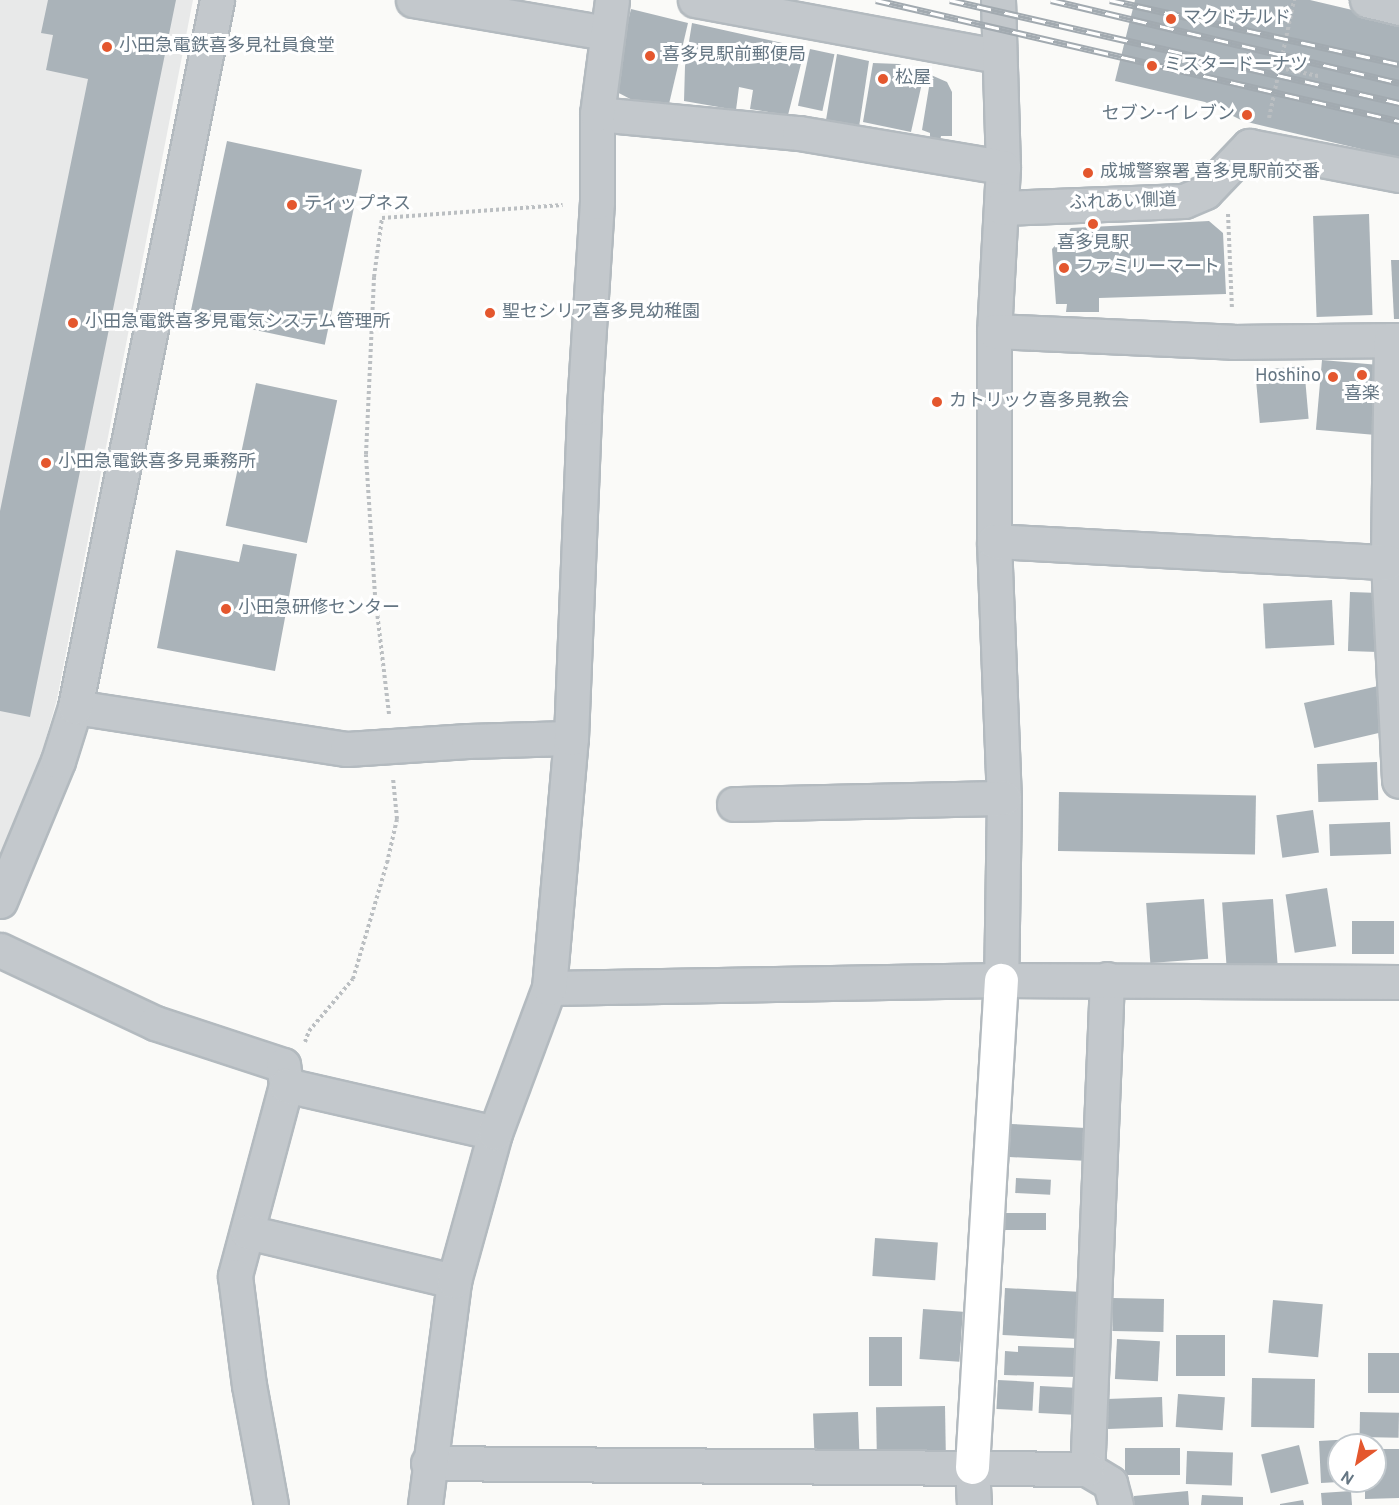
<!DOCTYPE html>
<html>
<head>
<meta charset="utf-8">
<style>
	body { margin:0 }
	#map { position:relative; width:1399px; height:1505px; overflow:hidden; background:#fafaf8; font-family:Overpass,"Noto Sans JP",sans-serif }
	div>[style] { position:absolute }
	.built>* { inset:0; background:#e8e9e9 }
	.building>* { inset:0; background:#aab3b9; transform-origin:0 0 }
	.path>* { height:4px; margin-top:-2px; transform-origin:0; background:repeating-linear-gradient(90deg,#bbbfc2 0 3px,transparent 0 6px) }
	.roads { filter:drop-shadow(2px 0 #b3babf) drop-shadow(-2px 0 #b3babf) drop-shadow(0 2px #b3babf) drop-shadow(0 -2px #b3babf) }
	.street>* { height:33px; margin:-16.5px; padding:0 16.5px; transform-origin:16.5px; border-radius:16.5px; background:#c3c8cc }
	.secondary>* { height:33px; margin:-16.5px; padding:0 16.5px; transform-origin:16.5px; border-radius:16.5px; background:#fff }
	.rail>* { height:7px; margin-top:-3.5px; transform-origin:0; background:repeating-linear-gradient(90deg,#fff 0 14px,#a2aab0 0 28px); box-sizing:border-box; border-block:2px solid #a2aab0 }
	.dots>* { width:16px; height:16px; translate:-50% -50%; box-sizing:border-box; border:3px solid #fff; border-radius:50% }
	span { translate:-50% -50%; white-space:nowrap; text-align:center; line-height:1.15; -webkit-text-stroke:6px #fff; paint-order:stroke }
	.poi-label { font-size:18px; color:#657683 }
	.left { translate:0 -50%; text-align:left }
	.right { translate:-100% -50%; text-align:right }
	.street-label { font-size:18px; color:#657683 }
	.north { position:absolute; left:1327px; top:1433px; width:60px; height:60px; box-sizing:border-box; background:#fff; border:2px solid #c1c8cd; border-radius:50%; rotate:213deg; font-size:16px; font-weight:700; line-height:24px; text-align:center; color:#657683 }
	.north::after { content:''; display:block; margin:auto; width:21px; height:27px; background:#e4572e; clip-path:polygon(50% 0,100% 100%,50% 72%,0 100%) }
</style>
</head>
<body>
<div id="map">
	<div class="built">
		<div style="clip-path:polygon(0 0,193px 0,57px 699px,41px 756px,0 858px)"></div>
	</div>
	<div class="building">
		<div style="clip-path:polygon(48px 0,176px 0,30px 717px,0 711px,0 511px,88px 79px,46px 70px,53px 35px,41px 33px)"></div>
		<div style="clip-path:polygon(1135px 0,1310px 0,1399px 21px,1399px 158px,1243px 121px,1205px 102px,1115px 81px)"></div>
		<div style="clip-path:polygon(631px 9px,688px 23px,669px 104px,640px 104px,611px 89px)"></div>
		<div style="clip-path:polygon(692px 23px,805px 48px,788px 115px,750px 109px,753px 90px,739px 87px,736px 110px,684px 101px,685px 66px)"></div>
		<div style="left:810px;top:49px;width:25px;height:58px;rotate:12deg"></div>
		<div style="clip-path:polygon(837px 54px,869px 61px,859px 127px,854px 125px,853px 131px,834px 127px,834px 121px,826px 120px)"></div>
		<div style="clip-path:polygon(873px 63px,899px 64px,924px 74px,911px 132px,863px 122px)"></div>
		<div style="clip-path:polygon(931px 75px,947px 82px,952px 92px,952px 136px,941px 136px,939px 148px,930px 145px,930px 133px,922px 130px)"></div>
		<div style="left:227px;top:141px;width:138px;height:179px;rotate:12deg"></div>
		<div style="left:1369px;top:214px;width:101px;height:56px;rotate:88deg"></div>
		<div style="clip-path:polygon(1209px 221px,1223px 233px,1226px 294px,1099px 298px,1099px 312px,1066px 312px,1067px 304px,1056px 304px,1052px 249px,1071px 228px)"></div>
		<div style="clip-path:polygon(1391px 260px,1399px 260px,1399px 319px,1394px 319px)"></div>
		<div style="left:1322px;top:360px;width:63px;height:70px;rotate:5deg"></div>
		<div style="left:1304px;top:366px;width:53px;height:49px;rotate:85deg"></div>
		<div style="left:256px;top:383px;width:83px;height:146px;rotate:12deg"></div>
		<div style="clip-path:polygon(243px 544px,297px 554px,275px 671px,157px 648px,176px 550px,239px 562px)"></div>
		<div style="left:1350px;top:592px;width:37px;height:59px;rotate:2deg"></div>
		<div style="left:1332px;top:600px;width:45px;height:69px;rotate:87deg"></div>
		<div style="left:1378px;top:686px;width:46px;height:76px;rotate:77deg"></div>
		<div style="left:1377px;top:762px;width:38px;height:60px;rotate:88deg"></div>
		<div style="left:1059px;top:792px;width:197px;height:59px;rotate:1deg"></div>
		<div style="left:1313px;top:810px;width:43px;height:37px;rotate:82deg"></div>
		<div style="left:1390px;top:822px;width:32px;height:61px;rotate:88deg"></div>
		<div style="left:1327px;top:888px;width:59px;height:42px;rotate:81deg"></div>
		<div style="left:1204px;top:899px;width:60px;height:58px;rotate:86deg"></div>
		<div style="left:1273px;top:899px;width:65px;height:51px;rotate:86deg"></div>
		<div style="left:1352px;top:921px;width:42px;height:33px"></div>
		<div style="left:1011px;top:1124px;width:84px;height:33px;rotate:3deg"></div>
		<div style="left:1016px;top:1178px;width:35px;height:15px;rotate:3deg"></div>
		<div style="left:1004px;top:1213px;width:42px;height:17px"></div>
		<div style="left:875px;top:1238px;width:63px;height:38px;rotate:4deg"></div>
		<div style="left:1005px;top:1288px;width:78px;height:47px;rotate:3deg"></div>
		<div style="left:1113px;top:1298px;width:51px;height:33px;rotate:1deg"></div>
		<div style="left:1273px;top:1300px;width:50px;height:53px;rotate:5deg"></div>
		<div style="left:923px;top:1309px;width:40px;height:50px;rotate:4deg"></div>
		<div style="left:1176px;top:1335px;width:49px;height:41px"></div>
		<div style="left:869px;top:1337px;width:33px;height:49px"></div>
		<div style="left:1117px;top:1339px;width:43px;height:40px;rotate:3deg"></div>
		<div style="clip-path:polygon(1018px 1346px,1077px 1348px,1076px 1377px,1004px 1375px,1005px 1351px,1018px 1352px)"></div>
		<div style="left:1399px;top:1353px;width:40px;height:31px;rotate:90deg"></div>
		<div style="left:1252px;top:1378px;width:63px;height:49px;rotate:1deg"></div>
		<div style="left:998px;top:1380px;width:36px;height:29px;rotate:3deg"></div>
		<div style="left:1040px;top:1386px;width:40px;height:27px;rotate:3deg"></div>
		<div style="left:1178px;top:1394px;width:47px;height:33px;rotate:4deg"></div>
		<div style="left:1162px;top:1397px;width:30px;height:55px;rotate:88deg"></div>
		<div style="left:945px;top:1406px;width:54px;height:69px;rotate:89deg"></div>
		<div style="left:858px;top:1412px;width:46px;height:45px;rotate:88deg"></div>
		<div style="left:1360px;top:1412px;width:39px;height:25px;rotate:1deg"></div>
		<div style="clip-path:polygon(1353px 1439px,1353px 1445px,1339px 1445px,1339px 1482px,1321px 1483px,1319px 1441px)"></div>
		<div style="left:1299px;top:1445px;width:40px;height:39px;rotate:76deg"></div>
		<div style="left:1125px;top:1448px;width:55px;height:27px"></div>
		<div style="clip-path:polygon(1375px 1449px,1399px 1449px,1399px 1498px,1365px 1499px,1365px 1481px,1375px 1481px)"></div>
		<div style="left:1187px;top:1451px;width:46px;height:33px;rotate:2deg"></div>
		<div style="clip-path:polygon(1188px 1491px,1189px 1505px,1134px 1505px,1134px 1496px)"></div>
		<div style="clip-path:polygon(1351px 1491px,1352px 1505px,1322px 1505px,1321px 1493px)"></div>
		<div style="clip-path:polygon(1202px 1495px,1243px 1497px,1243px 1505px,1201px 1505px)"></div>
		<div style="clip-path:polygon(1303px 1500px,1304px 1505px,1280px 1505px,1280px 1504px)"></div>
	</div>
	<div class="path">
		<div style="left:1280px;top:68px;width:40px;rotate:12deg"></div>
		<div style="left:1269px;top:118px;width:121px;rotate:-78deg"></div>
		<div style="left:1228px;top:214px;width:95px;rotate:87.6deg"></div>
		<div style="left:389px;top:714px;width:120px;rotate:-96.7deg"></div>
		<div style="left:375px;top:595px;width:141px;rotate:-93.7deg"></div>
		<div style="left:366px;top:454px;width:177px;rotate:-87.4deg"></div>
		<div style="left:374px;top:277px;width:60px;rotate:-82.3deg"></div>
		<div style="left:382px;top:218px;width:181px;rotate:-4.1deg"></div>
		<div style="left:305px;top:1042px;width:12px;rotate:-70deg"></div>
		<div style="left:309px;top:1031px;width:68px;rotate:-49.8deg"></div>
		<div style="left:353px;top:979px;width:121px;rotate:-73.7deg"></div>
		<div style="left:387px;top:863px;width:45px;rotate:-77.2deg"></div>
		<div style="left:397px;top:819px;width:41px;rotate:-95.6deg"></div>
	</div>
	<div class="roads">
		<div class="street">
			<div style="left:413px;top:0;width:197px;rotate:9.7deg"></div>
			<div style="left:695px;top:0;width:308px;rotate:10.5deg"></div>
			<div style="left:998px;top:0;width:167px;rotate:88.3deg"></div>
			<div style="left:1003px;top:167px;width:164px;rotate:93.1deg"></div>
			<div style="left:994px;top:331px;width:210px;rotate:90deg"></div>
			<div style="left:994px;top:541px;width:257px;rotate:87.8deg"></div>
			<div style="left:1004px;top:798px;width:182px;rotate:90.9deg"></div>
			<div style="left:1367px;top:0;width:33px;rotate:14deg"></div>
			<div style="left:597px;top:114px;width:203px;rotate:5.4deg"></div>
			<div style="left:799px;top:133px;width:207px;rotate:9.5deg"></div>
			<div style="left:1002px;top:208px;width:182px;rotate:-2.2deg"></div>
			<div style="left:1184px;top:201px;width:23px;rotate:-23deg"></div>
			<div style="left:1205px;top:192px;width:64px;rotate:-46.3deg"></div>
			<div style="left:1249px;top:146px;width:153px;rotate:10.9deg"></div>
			<div style="left:994px;top:331px;width:239px;rotate:2.6deg"></div>
			<div style="left:1233px;top:342px;width:166px;rotate:-0.7deg"></div>
			<div style="left:1391px;top:340px;width:222px;rotate:90.8deg"></div>
			<div style="left:1388px;top:562px;width:219px;rotate:87.1deg"></div>
			<div style="left:994px;top:541px;width:395px;rotate:3.1deg"></div>
			<div style="left:75px;top:707px;width:275px;rotate:8.8deg"></div>
			<div style="left:347px;top:749px;width:121px;rotate:-3.8deg"></div>
			<div style="left:468px;top:741px;width:103px;rotate:-1.7deg"></div>
			<div style="left:734px;top:804px;width:270px;rotate:-1.3deg"></div>
			<div style="left:0;top:901px;width:152px;rotate:-67.5deg"></div>
			<div style="left:58px;top:761px;width:57px;rotate:-72.5deg"></div>
			<div style="left:75px;top:707px;width:721px;rotate:-78.64deg"></div>
			<div style="left:0;top:950px;width:171px;rotate:25.2deg"></div>
			<div style="left:155px;top:1023px;width:135px;rotate:18.2deg"></div>
			<div style="left:283px;top:1065px;width:20px;rotate:81deg"></div>
			<div style="left:286px;top:1085px;width:198px;rotate:105deg"></div>
			<div style="left:235px;top:1276px;width:110px;rotate:82.7deg"></div>
			<div style="left:249px;top:1385px;width:122px;rotate:79.6deg"></div>
			<div style="left:1107px;top:979px;width:490px;rotate:92.3deg"></div>
			<div style="left:1087px;top:1469px;width:27px;rotate:31deg"></div>
			<div style="left:1110px;top:1483px;width:23px;rotate:75deg"></div>
			<div style="left:549px;top:988px;width:452px;rotate:-1deg"></div>
			<div style="left:1001px;top:980px;width:398px;rotate:0.3deg"></div>
			<div style="left:286px;top:1085px;width:214px;rotate:12.9deg"></div>
			<div style="left:248px;top:1232px;width:212px;rotate:13.4deg"></div>
			<div style="left:428px;top:1463px;width:659px;rotate:0.52deg"></div>
			<div style="left:972px;top:1467px;width:38px;rotate:87deg"></div>
			<div style="left:425px;top:1505px;width:226px;rotate:-82.6deg"></div>
			<div style="left:454px;top:1281px;width:154px;rotate:-74.5deg"></div>
			<div style="left:495px;top:1133px;width:155px;rotate:-69.6deg"></div>
			<div style="left:549px;top:988px;width:251px;rotate:-85deg"></div>
			<div style="left:571px;top:738px;width:330px;rotate:-87.7deg"></div>
			<div style="left:584px;top:408px;width:206px;rotate:-86.4deg"></div>
			<div style="left:597px;top:202px;width:88px;rotate:-90deg"></div>
			<div style="left:597px;top:114px;width:115px;rotate:-82.5deg"></div>
		</div>
		<div class="secondary">
			<div style="left:972px;top:1467px;width:488px;rotate:-86.6deg"></div>
		</div>
	</div>
	<div class="rail">
		<div style="left:876px;top:0;width:537px;rotate:13.03deg"></div>
		<div style="left:950px;top:0;width:461px;rotate:12.9deg"></div>
		<div style="left:1051px;top:0;width:358px;rotate:13.4deg"></div>
		<div style="left:1110px;top:0;width:296px;rotate:12.5deg"></div>
	</div>
	<div class="dots">
		<div style="left:1171px;top:19px;background:#e4572e"></div>
		<div style="left:107px;top:47px;background:#e4572e"></div>
		<div style="left:650px;top:56px;background:#e4572e"></div>
		<div style="left:1152px;top:66px;background:#e4572e"></div>
		<div style="left:883px;top:79px;background:#e4572e"></div>
		<div style="left:1247px;top:115px;background:#e4572e"></div>
		<div style="left:1088px;top:173px;background:#e4572e"></div>
		<div style="left:292px;top:205px;background:#e4572e"></div>
		<div style="left:1093px;top:224px;background:#e4572e"></div>
		<div style="left:1064px;top:268px;background:#e4572e"></div>
		<div style="left:490px;top:313px;background:#e4572e"></div>
		<div style="left:73px;top:323px;background:#e4572e"></div>
		<div style="left:1362px;top:375px;background:#e4572e"></div>
		<div style="left:1333px;top:377px;background:#e4572e"></div>
		<div style="left:937px;top:402px;background:#e4572e"></div>
		<div style="left:46px;top:463px;background:#e4572e"></div>
		<div style="left:226px;top:609px;background:#e4572e"></div>
	</div>
	<div class="poi-label">
		<span class="left" style="left:1183px;top:19px">マクドナルド</span>
		<span class="left" style="left:119px;top:47px">小田急電鉄喜多見社員食堂</span>
		<span class="left" style="left:662px;top:56px">喜多見駅前郵便局</span>
		<span class="left" style="left:1164px;top:66px">ミスタードーナツ</span>
		<span class="left" style="left:895px;top:79px">松屋</span>
		<span class="right" style="left:1235px;top:115px">セブン-イレブン</span>
		<span class="left" style="left:1100px;top:173px">成城警察署 喜多見駅前交番</span>
		<span class="left" style="left:304px;top:205px">ティップネス</span>
		<span style="left:1093px;top:244px">喜多見駅</span>
		<span class="left" style="left:1076px;top:268px">ファミリーマート</span>
		<span class="left" style="left:502px;top:313px">聖セシリア喜多見幼稚園</span>
		<span class="left" style="left:85px;top:323px">小田急電鉄喜多見電気システム管理所</span>
		<span class="right" style="left:1321px;top:377px">Hoshino</span>
		<span style="left:1362px;top:395px">喜楽</span>
		<span class="left" style="left:949px;top:402px">カトリック喜多見教会</span>
		<span class="left" style="left:58px;top:463px">小田急電鉄喜多見乗務所</span>
		<span class="left" style="left:238px;top:609px">小田急研修センター</span>
	</div>
	<div class="street-label">
		<span style="left:1123px;top:203px;rotate:-2deg">ふれあい側道</span>
	</div>
	<div class="north">N</div>
</div>
</body>
</html>
